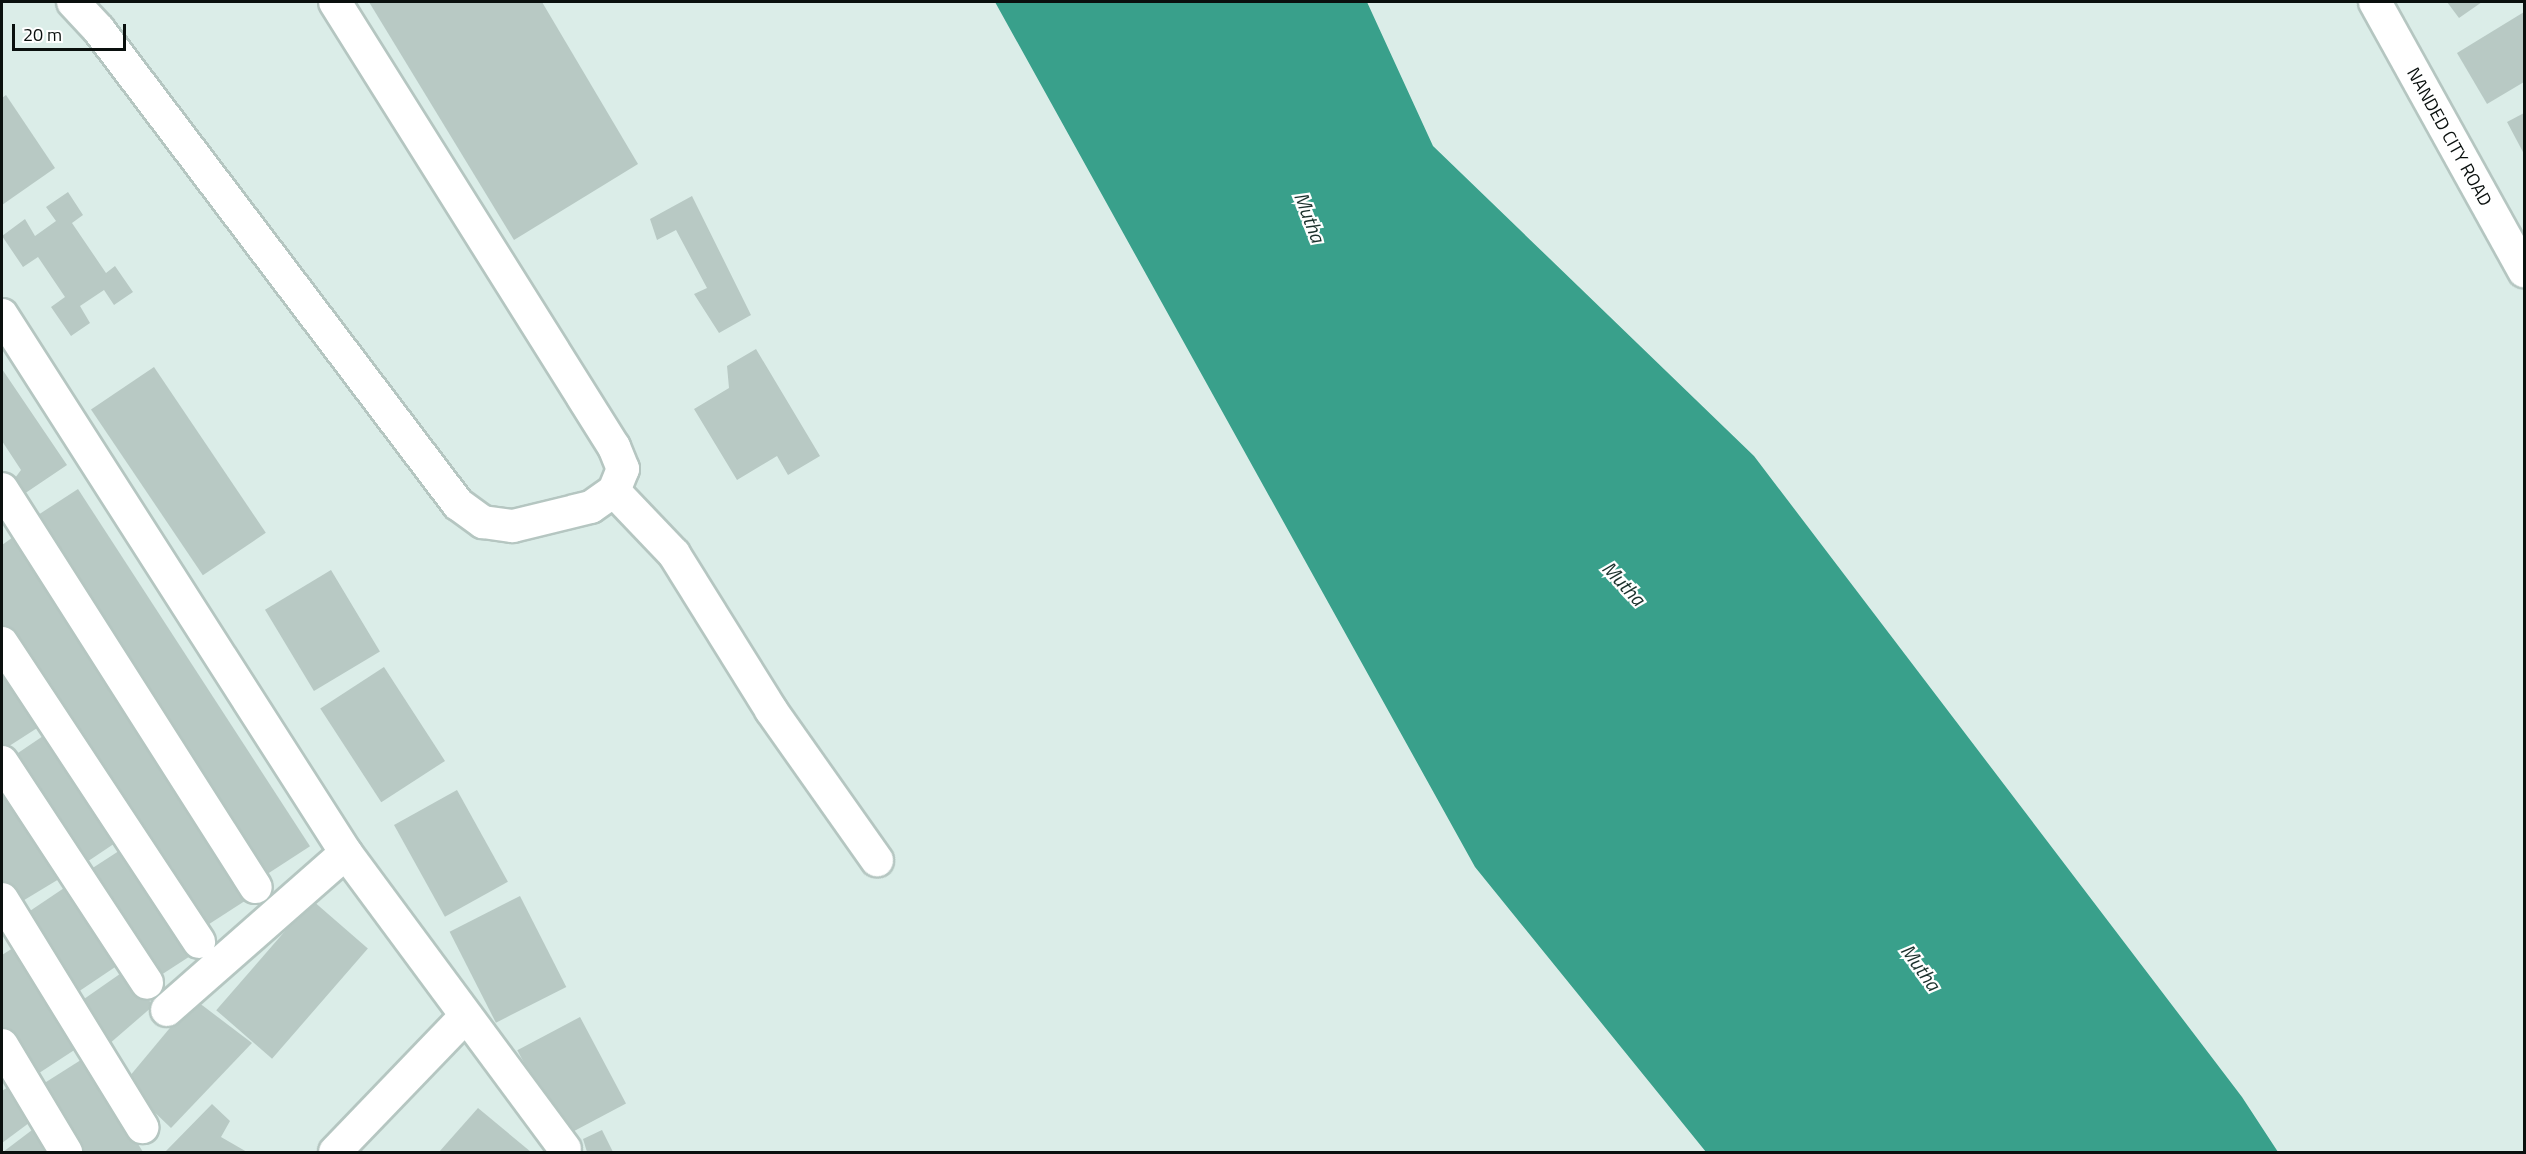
<!DOCTYPE html>
<html>
<head>
<meta charset="utf-8">
<style>
	body { margin:0 }
	#map { position:relative; width:2526px; height:1154px; overflow:hidden; background:#dbede8; font-family:"Titillium Web",sans-serif }
	div>[style] { position:absolute }
	.water>* { inset:0; background:#39a08b }
	.building>* { inset:0; background:#b8c9c4; transform-origin:0 0 }
	.roads { filter:drop-shadow(2px 0 #b5c6c1) drop-shadow(-2px 0 #b5c6c1) drop-shadow(0 2px #b5c6c1) drop-shadow(0 -2px #b5c6c1) }
	.minor>* { height:32px; margin:-16px; padding:0 16px; transform-origin:16px; border-radius:16px; background:#fff }
	span { translate:-50% -50%; white-space:nowrap; text-align:center; line-height:1.15; -webkit-text-stroke:4.5px #fff; paint-order:stroke }
	.street-label { font-size:18px; color:#0a100e }
	.water-label { font-size:20px; color:#1b312c; font-style:italic }
	.frame { position:absolute; inset:0; border:3px solid #0a100e; pointer-events:none }
	.scale { position:absolute; left:12px; top:24px; width:114px; height:27px; box-sizing:border-box; border:3px solid #0a100e; border-top:0; padding-left:8px; font-size:18px; line-height:21px; white-space:nowrap; color:#0a100e; -webkit-text-stroke:4px #fff; paint-order:stroke }
</style>
</head>
<body>
<div id="map">
	<div class="water">
		<div style="clip-path:polygon(995px 2px,1367px 2px,1433px 146px,1754px 456px,2242px 1097px,2278px 1152px,1706px 1152px,1475px 867px)"></div>
	</div>
	<div class="building">
		<div style="clip-path:polygon(369px 2px,542px 2px,638px 164px,514px 240px)"></div>
		<div style="clip-path:polygon(2447px 2px,2482px 2px,2459px 18px)"></div>
		<div style="clip-path:polygon(2524px 12px,2524px 82px,2487px 104px,2457px 53px)"></div>
		<div style="clip-path:polygon(6px 95px,55px 168px,2px 205px,2px 98px)"></div>
		<div style="clip-path:polygon(2524px 113px,2524px 154px,2507px 122px)"></div>
		<div style="clip-path:polygon(68px 192px,83px 215px,72px 223px,106px 273px,115px 266px,133px 292px,114px 305px,104px 290px,80px 306px,90px 323px,71px 336px,51px 307px,65px 297px,38px 257px,23px 267px,2px 236px,25px 219px,35px 236px,56px 221px,46px 207px)"></div>
		<div style="clip-path:polygon(692px 196px,751px 315px,719px 333px,694px 294px,707px 288px,676px 230px,657px 240px,650px 219px)"></div>
		<div style="clip-path:polygon(756px 349px,820px 456px,788px 475px,777px 456px,737px 480px,694px 409px,729px 388px,727px 366px)"></div>
		<div style="left:154px;top:367px;width:200px;height:76px;rotate:56deg"></div>
		<div style="clip-path:polygon(2px 369px,67px 465px,24px 494px,15px 478px,21px 470px,2px 441px)"></div>
		<div style="left:78px;top:489px;width:426px;height:55px;rotate:57deg"></div>
		<div style="clip-path:polygon(16px 535px,251px 897px,203px 928px,2px 625px,2px 545px)"></div>
		<div style="left:331px;top:570px;width:95px;height:77px;rotate:59deg"></div>
		<div style="clip-path:polygon(2px 659px,45px 723px,3px 750px,2px 748px)"></div>
		<div style="left:384px;top:667px;width:112px;height:76px;rotate:57deg"></div>
		<div style="left:49px;top:732px;width:129px;height:49px;rotate:56deg"></div>
		<div style="left:457px;top:790px;width:105px;height:72px;rotate:61deg"></div>
		<div style="clip-path:polygon(9px 793px,64px 876px,16px 905px,2px 882px,2px 798px)"></div>
		<div style="left:125px;top:847px;width:127px;height:51px;rotate:57deg"></div>
		<div style="left:70px;top:884px;width:94px;height:56px;rotate:56deg"></div>
		<div style="left:520px;top:896px;width:102px;height:79px;rotate:63deg"></div>
		<div style="left:312px;top:900px;width:74px;height:146px;rotate:41deg"></div>
		<div style="clip-path:polygon(16px 946px,82px 1045px,30px 1079px,2px 1030px,2px 955px)"></div>
		<div style="clip-path:polygon(127px 969px,153px 1006px,101px 1051px,74px 1006px)"></div>
		<div style="clip-path:polygon(194px 999px,252px 1043px,171px 1128px,124px 1083px)"></div>
		<div style="left:580px;top:1017px;width:98px;height:71px;rotate:62deg"></div>
		<div style="clip-path:polygon(84px 1058px,143px 1152px,75px 1152px,35px 1089px)"></div>
		<div style="clip-path:polygon(8px 1087px,33px 1120px,2px 1143px,2px 1091px)"></div>
		<div style="clip-path:polygon(212px 1104px,230px 1121px,221px 1137px,247px 1152px,165px 1152px)"></div>
		<div style="clip-path:polygon(478px 1108px,531px 1152px,439px 1152px)"></div>
		<div style="clip-path:polygon(36px 1127px,55px 1152px,3px 1152px)"></div>
		<div style="clip-path:polygon(602px 1130px,613px 1152px,587px 1152px,583px 1139px)"></div>
	</div>
	<div class="roads">
		<div class="minor">
			<div style="left:73px;top:2px;width:38px;rotate:47deg"></div>
			<div style="left:99px;top:30px;width:595px;rotate:52.86deg"></div>
			<div style="left:458px;top:504px;width:31px;rotate:36deg"></div>
			<div style="left:483px;top:522px;width:30px;rotate:8deg"></div>
			<div style="left:513px;top:526px;width:80px;rotate:-13.7deg"></div>
			<div style="left:591px;top:507px;width:28px;rotate:-35deg"></div>
			<div style="left:614px;top:491px;width:24px;rotate:-68deg"></div>
			<div style="left:623px;top:469px;width:24px;rotate:-112deg"></div>
			<div style="left:614px;top:447px;width:525px;rotate:-122.09deg"></div>
			<div style="left:2375px;top:2px;width:308px;rotate:61deg"></div>
			<div style="left:2px;top:315px;width:639px;rotate:57.4deg"></div>
			<div style="left:346px;top:853px;width:368px;rotate:53.5deg"></div>
			<div style="left:2px;top:489px;width:472px;rotate:57.5deg"></div>
			<div style="left:614px;top:491px;width:87px;rotate:46.4deg"></div>
			<div style="left:674px;top:554px;width:184px;rotate:58.1deg"></div>
			<div style="left:771px;top:710px;width:184px;rotate:54.8deg"></div>
			<div style="left:2px;top:643px;width:358px;rotate:56.6deg"></div>
			<div style="left:2px;top:762px;width:264px;rotate:56.7deg"></div>
			<div style="left:2px;top:899px;width:268px;rotate:58.4deg"></div>
			<div style="left:167px;top:1010px;width:238px;rotate:-41.3deg"></div>
			<div style="left:2px;top:1045px;width:125px;rotate:59.1deg"></div>
			<div style="left:335px;top:1152px;width:186px;rotate:-46.1deg"></div>
		</div>
	</div>
	<div class="street-label">
		<span style="left:2449px;top:137px;rotate:61deg">NANDED CITY ROAD</span>
	</div>
	<div class="water-label">
		<span style="left:1310px;top:217px;rotate:69deg">Mutha</span>
		<span style="left:1624px;top:583px;rotate:47deg">Mutha</span>
		<span style="left:1921px;top:967px;rotate:54deg">Mutha</span>
	</div>
	<div class="frame"></div>
	<div class="scale">20 m</div>
</div>
</body>
</html>
